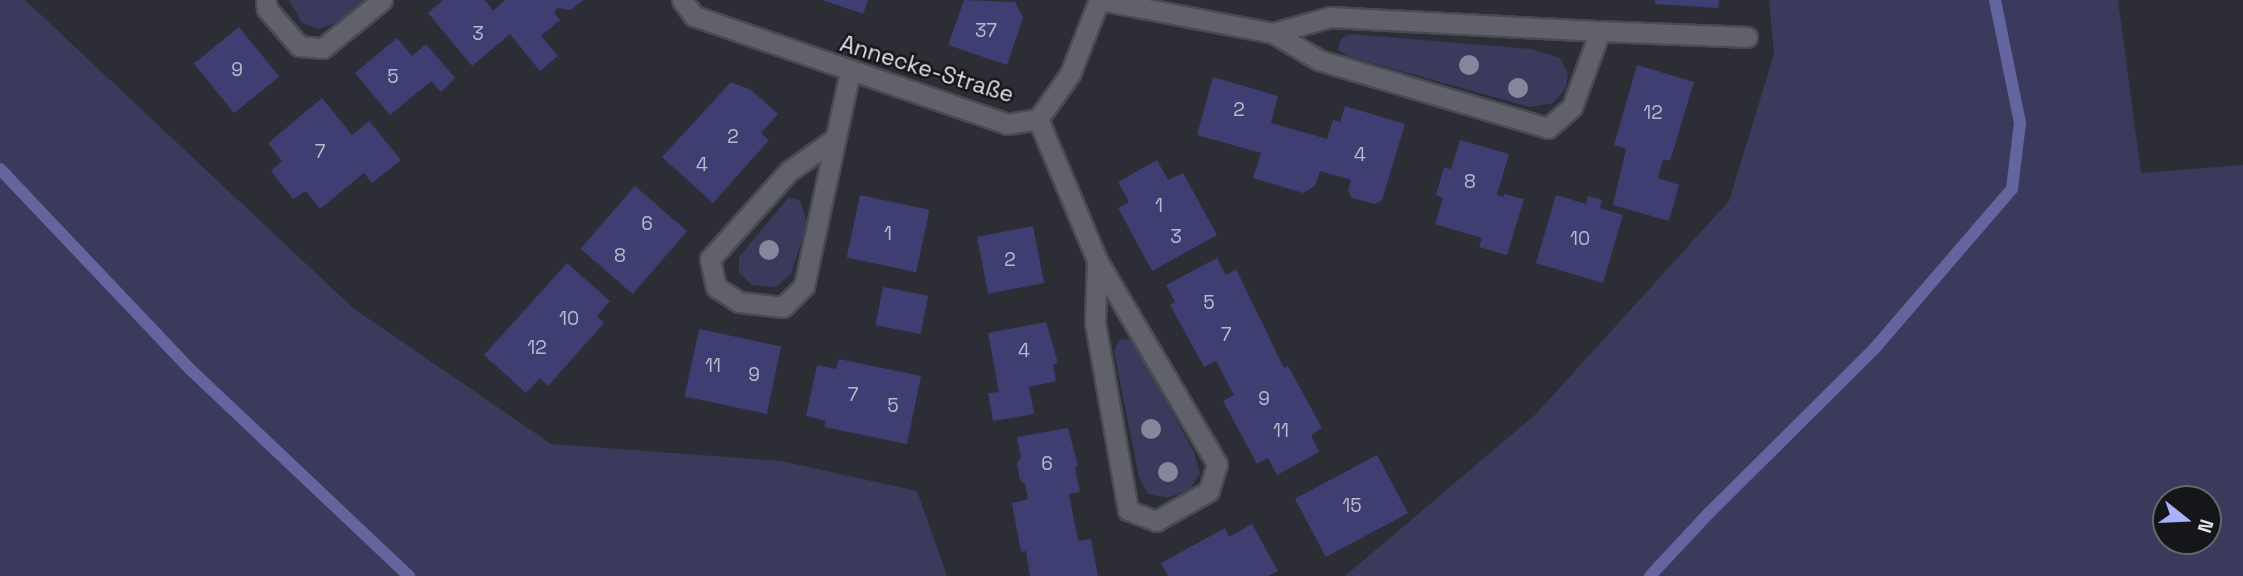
<!DOCTYPE html>
<html>
<head>
<meta charset="utf-8">
<style>
	body { margin:0 }
	#map { position:relative; width:2243px; height:576px; overflow:hidden; background:#2c2d35; font-family:"Space Grotesk",sans-serif }
	div>[style] { position:absolute }
	.green>* { inset:0; background:#3a3b5c }
	.stream>* { height:12px; margin:-6px; padding:0 6px; transform-origin:6px; border-radius:6px; background:#63659e }
	.building>* { inset:0; background:#3e3e73; transform-origin:0 0 }
	.roads { filter:drop-shadow(2px 0 #4a4b52) drop-shadow(-2px 0 #4a4b52) drop-shadow(0 2px #4a4b52) drop-shadow(0 -2px #4a4b52) }
	.service>* { height:19px; margin:-9.5px; padding:0 9.5px; transform-origin:9.5px; border-radius:9.5px; background:#60616a }
	.minor>* { height:19px; margin:-9.5px; padding:0 9.5px; transform-origin:9.5px; border-radius:9.5px; background:#60616a }
	.trees>* { width:20px; height:20px; margin:-10px; border-radius:50%; background:#85879d }
	span { translate:-50% -50%; white-space:nowrap; text-align:center; line-height:1.15; -webkit-text-stroke:5px #151619; paint-order:stroke }
	.number-label { font-size:19px; color:#b9bacb }
	.number-label span { -webkit-text-stroke-width:0 }
	.street-label { font-size:23px; color:#e2e3e8 }
	.north { position:absolute; left:2152px; top:485px; width:70px; height:70px; box-sizing:border-box; background:#151619; border:2px solid #67686c; border-radius:50%; rotate:108deg; font-size:19px; font-weight:700; line-height:28px; text-align:center; color:#e2e3e8 }
	.north::after { content:''; display:block; margin:auto; width:24px; height:32px; background:#acaffb; clip-path:polygon(50% 0,100% 100%,50% 72%,0 100%) }
</style>
</head>
<body>
<div id="map">
	<div class="green">
		<div style="clip-path:polygon(0 0,25px 0,353px 308px,551px 444px,781px 461px,917px 491px,947px 576px,0 576px)"></div>
		<div style="clip-path:polygon(289px 0,364px 0,336px 23px,319px 29px,302px 23px)"></div>
		<div style="clip-path:polygon(evenodd,1769px 0,2118px 0,2141px 173px,2243px 165px,2243px 576px,1345px 576px,1536px 414px,1729px 201px,1774px 54px,1769px 0,2166px 499px,2208px 499px,2208px 541px,2166px 541px,2166px 499px)"></div>
		<div style="clip-path:polygon(1350px 34px,1531px 49px,1560px 58px,1568px 73px,1566px 88px,1553px 103px,1530px 107px,1347px 56px,1338px 49px,1341px 39px)"></div>
		<div style="clip-path:polygon(788px 198px,800px 200px,807px 223px,791px 274px,776px 287px,752px 285px,739px 273px,739px 257px)"></div>
		<div style="clip-path:polygon(1126px 339px,1133px 341px,1194px 452px,1200px 474px,1189px 490px,1167px 498px,1148px 494px,1139px 477px,1114px 352px,1119px 340px)"></div>
	</div>
	<div class="stream">
		<div style="left:0;top:169px;width:279px;rotate:46.5deg"></div>
		<div style="left:192px;top:371px;width:299px;rotate:43.4deg"></div>
		<div style="left:1650px;top:576px;width:86px;rotate:-46.9deg"></div>
		<div style="left:1709px;top:513px;width:234px;rotate:-44.8deg"></div>
		<div style="left:1875px;top:348px;width:210px;rotate:-49.3deg"></div>
		<div style="left:2012px;top:189px;width:66px;rotate:-83.1deg"></div>
		<div style="left:2020px;top:123px;width:126px;rotate:-101.5deg"></div>
	</div>
	<div class="building">
		<div style="clip-path:polygon(443px 0,485px 0,493px 11px,505px 0,583px 0,571px 10px,558px 8px,554px 12px,560px 20px,541px 36px,558px 56px,540px 71px,510px 34px,472px 66px,428px 13px)"></div>
		<div style="clip-path:polygon(823px 0,868px 0,863px 14px)"></div>
		<div style="clip-path:polygon(964px 0,1015px 2px,1023px 18px,1007px 65px,948px 45px)"></div>
		<div style="clip-path:polygon(1655px 0,1719px 0,1718px 8px,1655px 4px)"></div>
		<div style="left:239px;top:27px;width:64px;height:58px;rotate:51deg"></div>
		<div style="clip-path:polygon(397px 38px,412px 56px,426px 44px,455px 78px,441px 92px,431px 81px,390px 115px,355px 73px)"></div>
		<div style="clip-path:polygon(1637px 65px,1694px 82px,1670px 161px,1663px 159px,1658px 178px,1679px 185px,1669px 221px,1613px 205px,1626px 149px,1614px 145px)"></div>
		<div style="clip-path:polygon(1213px 77px,1278px 96px,1271px 123px,1327px 139px,1333px 120px,1340px 122px,1345px 106px,1405px 124px,1382px 200px,1375px 204px,1352px 198px,1348px 190px,1351px 180px,1320px 171px,1315px 186px,1303px 193px,1253px 178px,1261px 153px,1197px 135px)"></div>
		<div style="clip-path:polygon(731px 82px,751px 90px,778px 114px,761px 133px,769px 140px,713px 203px,662px 157px)"></div>
		<div style="clip-path:polygon(322px 98px,352px 135px,369px 121px,401px 160px,372px 183px,364px 173px,320px 209px,306px 191px,293px 199px,271px 171px,282px 161px,268px 143px)"></div>
		<div style="clip-path:polygon(1460px 140px,1509px 154px,1497px 195px,1504px 197px,1504px 194px,1524px 199px,1507px 255px,1479px 247px,1482px 238px,1435px 224px,1443px 198px,1436px 195px,1444px 167px,1451px 169px)"></div>
		<div style="clip-path:polygon(1157px 160px,1168px 180px,1183px 173px,1217px 235px,1152px 271px,1118px 208px,1129px 202px,1118px 182px)"></div>
		<div style="left:635px;top:186px;width:69px;height:83px;rotate:41deg"></div>
		<div style="left:860px;top:195px;width:71px;height:64px;rotate:12deg"></div>
		<div style="clip-path:polygon(1556px 195px,1586px 204px,1588px 196px,1602px 200px,1600px 208px,1623px 215px,1603px 283px,1536px 263px)"></div>
		<div style="left:1033px;top:226px;width:58px;height:57px;rotate:79deg"></div>
		<div style="clip-path:polygon(1217px 258px,1226px 275px,1236px 269px,1284px 368px,1288px 366px,1322px 428px,1311px 435px,1319px 452px,1277px 475px,1268px 458px,1257px 464px,1223px 401px,1234px 395px,1216px 361px,1204px 367px,1170px 305px,1175px 302px,1166px 285px)"></div>
		<div style="clip-path:polygon(567px 263px,610px 301px,597px 316px,604px 323px,548px 386px,540px 378px,526px 393px,484px 355px)"></div>
		<div style="left:883px;top:287px;width:46px;height:39px;rotate:11deg"></div>
		<div style="clip-path:polygon(1046px 322px,1058px 363px,1053px 364px,1056px 381px,1029px 387px,1034px 414px,993px 421px,988px 393px,999px 392px,988px 333px)"></div>
		<div style="left:699px;top:329px;width:84px;height:69px;rotate:12deg"></div>
		<div style="clip-path:polygon(839px 359px,921px 376px,907px 444px,824px 427px,826px 421px,806px 416px,817px 365px,836px 369px)"></div>
		<div style="clip-path:polygon(1068px 428px,1078px 466px,1075px 468px,1080px 492px,1069px 494px,1078px 541px,1091px 539px,1098px 576px,1030px 576px,1026px 551px,1021px 552px,1012px 503px,1028px 499px,1025px 484px,1020px 480px,1017px 463px,1021px 458px,1017px 437px)"></div>
		<div style="left:1377px;top:455px;width:66px;height:93px;rotate:62deg"></div>
		<div style="clip-path:polygon(1252px 524px,1278px 571px,1268px 576px,1168px 576px,1161px 563px,1225px 528px,1229px 537px)"></div>
	</div>
	<div class="roads">
		<div class="service">
			<div style="left:1600px;top:31px;width:147px;rotate:2.3deg"></div>
		</div>
		<div class="minor">
			<div style="left:266px;top:0;width:9px;rotate:84deg"></div>
			<div style="left:267px;top:9px;width:49px;rotate:49.1deg"></div>
			<div style="left:299px;top:46px;width:24px;rotate:5deg"></div>
			<div style="left:323px;top:48px;width:76px;rotate:-39.1deg"></div>
			<div style="left:682px;top:0;width:20px;rotate:53deg"></div>
			<div style="left:694px;top:16px;width:331px;rotate:19deg"></div>
			<div style="left:1007px;top:124px;width:31px;rotate:-9deg"></div>
			<div style="left:1038px;top:119px;width:55px;rotate:-54.6deg"></div>
			<div style="left:1070px;top:74px;width:79px;rotate:-68.6deg"></div>
			<div style="left:1100px;top:0;width:176px;rotate:10.8deg"></div>
			<div style="left:1273px;top:33px;width:59px;rotate:-15.7deg"></div>
			<div style="left:1330px;top:17px;width:270px;rotate:3deg"></div>
			<div style="left:1600px;top:31px;width:81px;rotate:110.2deg"></div>
			<div style="left:1572px;top:107px;width:32px;rotate:139deg"></div>
			<div style="left:1548px;top:128px;width:239px;rotate:-163.5deg"></div>
			<div style="left:1319px;top:60px;width:53px;rotate:-149.6deg"></div>
			<div style="left:1038px;top:119px;width:153px;rotate:67.3deg"></div>
			<div style="left:1097px;top:260px;width:237px;rotate:59.5deg"></div>
			<div style="left:1217px;top:464px;width:28px;rotate:107deg"></div>
			<div style="left:1209px;top:491px;width:61px;rotate:150.5deg"></div>
			<div style="left:1156px;top:521px;width:30px;rotate:-159deg"></div>
			<div style="left:1128px;top:510px;width:191px;rotate:-100deg"></div>
			<div style="left:1095px;top:322px;width:62px;rotate:-88.2deg"></div>
			<div style="left:833px;top:140px;width:54px;rotate:144.8deg"></div>
			<div style="left:789px;top:171px;width:118px;rotate:131.9deg"></div>
			<div style="left:710px;top:259px;width:29px;rotate:78deg"></div>
			<div style="left:716px;top:287px;width:27px;rotate:33deg"></div>
			<div style="left:739px;top:302px;width:44px;rotate:6.5deg"></div>
			<div style="left:783px;top:307px;width:30px;rotate:-45deg"></div>
			<div style="left:804px;top:286px;width:219px;rotate:-77.9deg"></div>
		</div>
	</div>
	<div class="trees">
		<div style="left:1469px;top:65px"></div>
		<div style="left:1518px;top:88px"></div>
		<div style="left:769px;top:250px"></div>
		<div style="left:1151px;top:429px"></div>
		<div style="left:1168px;top:472px"></div>
	</div>
	<div class="number-label">
		<span style="left:986px;top:31px">37</span>
		<span style="left:478px;top:34px">3</span>
		<span style="left:237px;top:70px">9</span>
		<span style="left:393px;top:77px">5</span>
		<span style="left:1239px;top:110px">2</span>
		<span style="left:1653px;top:113px">12</span>
		<span style="left:733px;top:137px">2</span>
		<span style="left:320px;top:152px">7</span>
		<span style="left:1360px;top:155px">4</span>
		<span style="left:702px;top:165px">4</span>
		<span style="left:1470px;top:182px">8</span>
		<span style="left:1159px;top:206px">1</span>
		<span style="left:647px;top:224px">6</span>
		<span style="left:888px;top:234px">1</span>
		<span style="left:1176px;top:237px">3</span>
		<span style="left:1580px;top:239px">10</span>
		<span style="left:620px;top:256px">8</span>
		<span style="left:1010px;top:260px">2</span>
		<span style="left:1209px;top:303px">5</span>
		<span style="left:569px;top:319px">10</span>
		<span style="left:1226px;top:335px">7</span>
		<span style="left:537px;top:348px">12</span>
		<span style="left:1024px;top:351px">4</span>
		<span style="left:713px;top:366px">11</span>
		<span style="left:754px;top:375px">9</span>
		<span style="left:853px;top:395px">7</span>
		<span style="left:1264px;top:399px">9</span>
		<span style="left:893px;top:406px">5</span>
		<span style="left:1281px;top:431px">11</span>
		<span style="left:1047px;top:464px">6</span>
		<span style="left:1352px;top:506px">15</span>
	</div>
	<div class="street-label">
		<span style="left:927px;top:69px;rotate:17deg">Annecke-Straße</span>
	</div>
	<div class="north">N</div>
</div>
</body>
</html>
